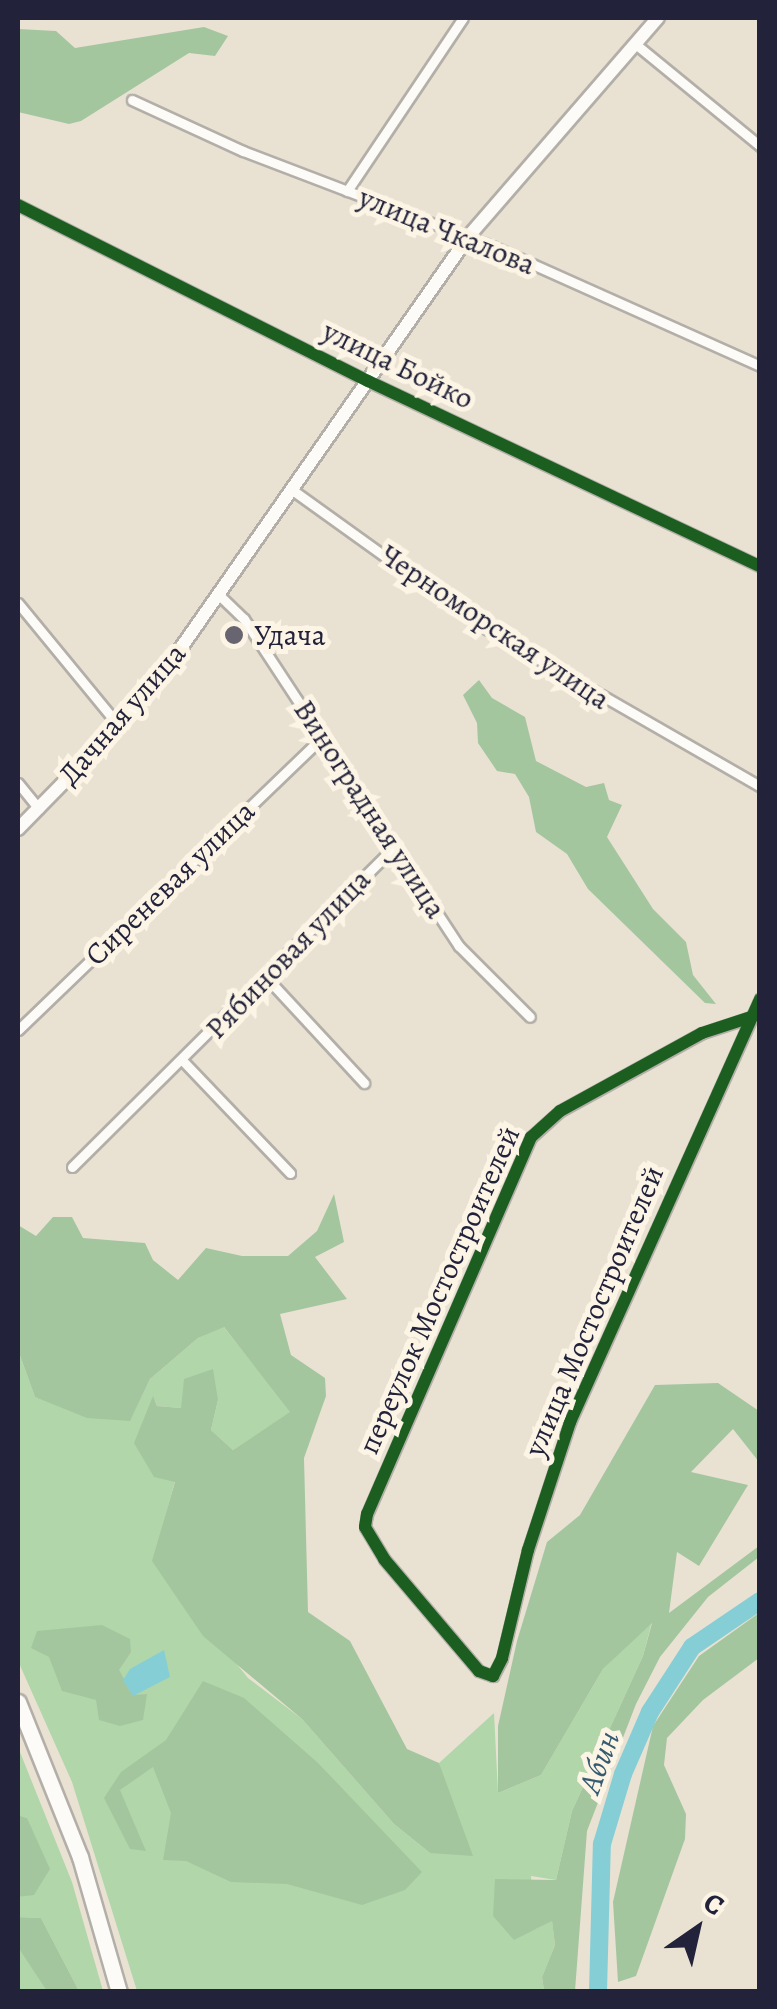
<!DOCTYPE html>
<html>
<head>
<meta charset="utf-8">
<style>
	body { margin:0 }
	#map { position:relative; width:777px; height:2009px; overflow:hidden; background:#e9e2d3; font-family:Alegreya,serif }
	div>[style] { position:absolute }
	.green>* { inset:0; background:#b1d6aa }
	.forest>* { inset:0; background:#a4c69f }
	.water>* { inset:0; background:#86ced5 }
	.river>* { height:18px; margin:-9px; padding:0 9px; transform-origin:9px; border-radius:9px; background:#86ced5 }
	.roads { filter:drop-shadow(2px 0 #b3afa8) drop-shadow(-2px 0 #b3afa8) drop-shadow(0 2px #b3afa8) drop-shadow(0 -2px #b3afa8) }
	.minor>* { height:9px; margin:-4.5px; padding:0 4.5px; transform-origin:4.5px; border-radius:4.5px; background:#fcfbf8 }
	.secondary>* { height:12px; margin:-6px; padding:0 6px; transform-origin:6px; border-radius:6px; background:#fcfbf8 }
	.trunk>* { height:15px; margin:-7.5px; padding:0 7.5px; transform-origin:7.5px; border-radius:7.5px; background:#fcfbf8 }
	.cycleway>* { height:12px; margin:-6px; padding:0 6px; transform-origin:6px; border-radius:6px; background:#1b5e20 }
	.dots>* { width:28px; height:28px; translate:-50% -50%; box-sizing:border-box; border:5px solid #fcf5e5; border-radius:50% }
	span { translate:-50% -50%; white-space:nowrap; text-align:center; line-height:1.15; -webkit-text-stroke:10px #fcf5e5; paint-order:stroke }
	.street-label { font-size:30px; color:#22223b }
	.poi-label { font-size:30px; color:#22223b }
	.left { translate:0 -50%; text-align:left }
	.water-label { font-size:32px; color:#365b71; font-style:italic }
	.frame { position:absolute; inset:0; border:20px solid #22223b; pointer-events:none }
	.north { position:absolute; left:647px; top:1879px; width:100px; height:100px; -webkit-text-stroke:8px #fcf5e5; paint-order:stroke; rotate:34deg; font-size:28px; font-weight:700; line-height:40px; text-align:center; color:#22223b }
	.north::after { content:''; display:block; margin:auto; width:35px; height:45px; background:#22223b; clip-path:polygon(50% 0,100% 100%,50% 72%,0 100%) }
</style>
</head>
<body>
<div id="map">
	<div class="green">
		<div style="clip-path:polygon(223px 1326px,291px 1412px,233px 1450px,211px 1430px,218px 1400px,181px 1408px,157px 1406px,154px 1398px,175px 1481px,153px 1561px,248px 1678px,302px 1719px,394px 1824px,430px 1853px,443px 1781px,439px 1763px,494px 1713px,498px 1793px,541px 1775px,603px 1669px,652px 1621px,643px 1656px,572px 1811px,556px 1880px,531px 1876px,536px 1929px,552px 1920px,555px 1945px,542px 1977px,544px 1991px,137px 1991px,72px 1782px,18px 1661px,18px 1350px,35px 1397px,130px 1420px,150px 1379px,198px 1338px)"></div>
		<div style="clip-path:polygon(18px 1747px,72px 1882px,103px 1991px,79px 1991px,41px 1918px,18px 1917px,18px 1897px,34px 1894px,27px 1818px,18px 1815px)"></div>
		<div style="clip-path:polygon(18px 1947px,37px 1969px,47px 1991px,18px 1991px)"></div>
	</div>
	<div class="forest">
		<div style="clip-path:polygon(204px 27px,228px 36px,215px 56px,189px 53px,81px 121px,69px 124px,18px 112px,18px 29px,56px 31px,75px 48px)"></div>
		<div style="clip-path:polygon(479px 680px,492px 698px,525px 717px,536px 761px,586px 787px,604px 783px,609px 800px,622px 805px,607px 837px,653px 909px,686px 942px,693px 975px,716px 1004px,705px 1003px,588px 889px,567px 854px,536px 832px,529px 797px,515px 774px,497px 771px,478px 743px,477px 723px,463px 695px)"></div>
		<div style="clip-path:polygon(334px 1194px,344px 1242px,315px 1257px,347px 1299px,280px 1314px,291px 1355px,325px 1378px,326px 1396px,304px 1458px,308px 1612px,350px 1641px,407px 1749px,439px 1763px,473px 1856px,430px 1853px,394px 1824px,302px 1719px,203px 1636px,152px 1561px,175px 1482px,154px 1477px,134px 1443px,153px 1396px,157px 1406px,181px 1408px,184px 1379px,213px 1369px,218px 1400px,211px 1430px,233px 1450px,290px 1412px,224px 1327px,198px 1338px,150px 1379px,130px 1421px,87px 1418px,35px 1397px,18px 1350px,18px 1225px,36px 1236px,53px 1217px,72px 1217px,83px 1238px,145px 1243px,153px 1260px,178px 1280px,206px 1248px,242px 1256px,288px 1256px,317px 1231px)"></div>
		<div style="clip-path:polygon(718px 1383px,759px 1411px,759px 1462px,733px 1429px,691px 1472px,748px 1485px,699px 1566px,677px 1552px,669px 1613px,759px 1546px,759px 1557px,708px 1597px,660px 1657px,636px 1704px,587px 1831px,575px 1991px,544px 1991px,542px 1977px,555px 1945px,552px 1921px,514px 1940px,493px 1916px,495px 1879px,556px 1880px,572px 1811px,643px 1656px,652px 1623px,603px 1669px,541px 1775px,498px 1793px,498px 1726px,517px 1641px,547px 1542px,580px 1515px,655px 1385px)"></div>
		<div style="clip-path:polygon(759px 1613px,759px 1658px,703px 1700px,667px 1738px,664px 1765px,686px 1814px,685px 1839px,636px 1976px,618px 1982px,613px 1902px,653px 1726px,699px 1656px)"></div>
		<div style="clip-path:polygon(102px 1625px,130px 1639px,131px 1652px,119px 1670px,133px 1695px,147px 1694px,143px 1720px,120px 1726px,99px 1720px,96px 1700px,62px 1691px,49px 1657px,31px 1648px,37px 1631px)"></div>
		<div style="clip-path:polygon(203px 1681px,244px 1698px,318px 1763px,422px 1872px,405px 1890px,362px 1905px,287px 1884px,231px 1882px,186px 1861px,163px 1860px,171px 1813px,153px 1767px,120px 1790px,146px 1851px,130px 1849px,104px 1798px,121px 1772px,166px 1740px)"></div>
		<div style="clip-path:polygon(18px 1815px,27px 1818px,50px 1869px,34px 1895px,18px 1897px)"></div>
		<div style="clip-path:polygon(18px 1917px,41px 1918px,79px 1991px,47px 1991px,18px 1947px)"></div>
	</div>
	<div class="water">
		<div style="clip-path:polygon(164px 1650px,170px 1677px,133px 1696px,123px 1680px,130px 1669px)"></div>
	</div>
	<div class="river">
		<div style="left:598px;top:1992px;width:148px;rotate:-88.5deg"></div>
		<div style="left:602px;top:1844px;width:73px;rotate:-73.3deg"></div>
		<div style="left:623px;top:1774px;width:68px;rotate:-66.5deg"></div>
		<div style="left:650px;top:1712px;width:77px;rotate:-57.1deg"></div>
		<div style="left:692px;top:1647px;width:82px;rotate:-34.1deg"></div>
	</div>
	<div class="roads">
		<div class="minor">
			<div style="left:638px;top:46px;width:158px;rotate:39.3deg"></div>
			<div style="left:132px;top:100px;width:122px;rotate:24.7deg"></div>
			<div style="left:243px;top:151px;width:267px;rotate:20.9deg"></div>
			<div style="left:492px;top:246px;width:294px;rotate:24.1deg"></div>
			<div style="left:347px;top:191px;width:208px;rotate:-56.2deg"></div>
			<div style="left:18px;top:205px;width:392px;rotate:26.7deg"></div>
			<div style="left:368px;top:381px;width:433px;rotate:25.3deg"></div>
			<div style="left:291px;top:489px;width:236px;rotate:35.7deg"></div>
			<div style="left:483px;top:627px;width:319px;rotate:29.9deg"></div>
			<div style="left:218px;top:594px;width:36px;rotate:44deg"></div>
			<div style="left:244px;top:619px;width:391px;rotate:56.7deg"></div>
			<div style="left:459px;top:946px;width:100px;rotate:45deg"></div>
			<div style="left:18px;top:603px;width:159px;rotate:50.6deg"></div>
			<div style="left:18px;top:783px;width:33px;rotate:51deg"></div>
			<div style="left:265px;top:976px;width:146px;rotate:47.2deg"></div>
			<div style="left:751px;top:1017px;width:52px;rotate:161.9deg"></div>
			<div style="left:702px;top:1033px;width:162px;rotate:151.2deg"></div>
			<div style="left:560px;top:1111px;width:39px;rotate:138deg"></div>
			<div style="left:531px;top:1137px;width:411px;rotate:113.5deg"></div>
			<div style="left:367px;top:1514px;width:13px;rotate:99deg"></div>
			<div style="left:365px;top:1527px;width:37px;rotate:59deg"></div>
			<div style="left:384px;top:1559px;width:147px;rotate:49.7deg"></div>
			<div style="left:479px;top:1671px;width:15px;rotate:20deg"></div>
			<div style="left:493px;top:1676px;width:20px;rotate:-63deg"></div>
			<div style="left:502px;top:1658px;width:111px;rotate:-76.5deg"></div>
			<div style="left:528px;top:1550px;width:135px;rotate:-71.8deg"></div>
			<div style="left:570px;top:1422px;width:464px;rotate:-65.8deg"></div>
			<div style="left:18px;top:1030px;width:424px;rotate:-43.9deg"></div>
			<div style="left:183px;top:1061px;width:155px;rotate:46.3deg"></div>
			<div style="left:72px;top:1167px;width:453px;rotate:-44.8deg"></div>
		</div>
		<div class="secondary">
			<div style="left:18px;top:829px;width:144px;rotate:-45.6deg"></div>
			<div style="left:119px;top:726px;width:91px;rotate:-51.2deg"></div>
			<div style="left:176px;top:655px;width:510px;rotate:-55.06deg"></div>
			<div style="left:468px;top:237px;width:290px;rotate:-49.1deg"></div>
		</div>
		<div class="trunk">
			<div style="left:18px;top:1702px;width:167px;rotate:68.2deg"></div>
			<div style="left:80px;top:1857px;width:141px;rotate:73.9deg"></div>
		</div>
	</div>
	<div class="cycleway">
		<div style="left:18px;top:205px;width:392px;rotate:26.7deg"></div>
		<div style="left:368px;top:381px;width:433px;rotate:25.3deg"></div>
		<div style="left:751px;top:1017px;width:52px;rotate:161.9deg"></div>
		<div style="left:702px;top:1033px;width:162px;rotate:151.2deg"></div>
		<div style="left:560px;top:1111px;width:39px;rotate:138deg"></div>
		<div style="left:531px;top:1137px;width:411px;rotate:113.5deg"></div>
		<div style="left:367px;top:1514px;width:13px;rotate:99deg"></div>
		<div style="left:365px;top:1527px;width:37px;rotate:59deg"></div>
		<div style="left:384px;top:1559px;width:147px;rotate:49.7deg"></div>
		<div style="left:479px;top:1671px;width:15px;rotate:20deg"></div>
		<div style="left:493px;top:1676px;width:20px;rotate:-63deg"></div>
		<div style="left:502px;top:1658px;width:111px;rotate:-76.5deg"></div>
		<div style="left:528px;top:1550px;width:135px;rotate:-71.8deg"></div>
		<div style="left:570px;top:1422px;width:464px;rotate:-65.8deg"></div>
	</div>
	<div class="dots">
		<div style="left:234px;top:635px;background:#686570"></div>
	</div>
	<div class="street-label">
		<span style="left:447px;top:231px;rotate:22deg">улица Чкалова</span>
		<span style="left:398px;top:365px;rotate:26deg">улица Бойко</span>
		<span style="left:495px;top:627px;rotate:34deg">Черноморская улица</span>
		<span style="left:122px;top:714px;rotate:-49deg">Дачная улица</span>
		<span style="left:370px;top:809px;rotate:57deg">Виноградная улица</span>
		<span style="left:170px;top:883px;rotate:-44deg">Сиреневая улица</span>
		<span style="left:288px;top:954px;rotate:-46deg">Рябиновая улица</span>
		<span style="left:439px;top:1290px;rotate:-66deg">переулок Мостостроителей</span>
		<span style="left:594px;top:1311px;rotate:-67deg">улица Мостостроителей</span>
	</div>
	<div class="poi-label">
		<span class="left" style="left:254px;top:635px">Удача</span>
	</div>
	<div class="water-label">
		<span style="left:599px;top:1762px;rotate:-70deg">Абин</span>
	</div>
	<div class="frame"></div>
	<div class="north">С</div>
</div>
</body>
</html>
